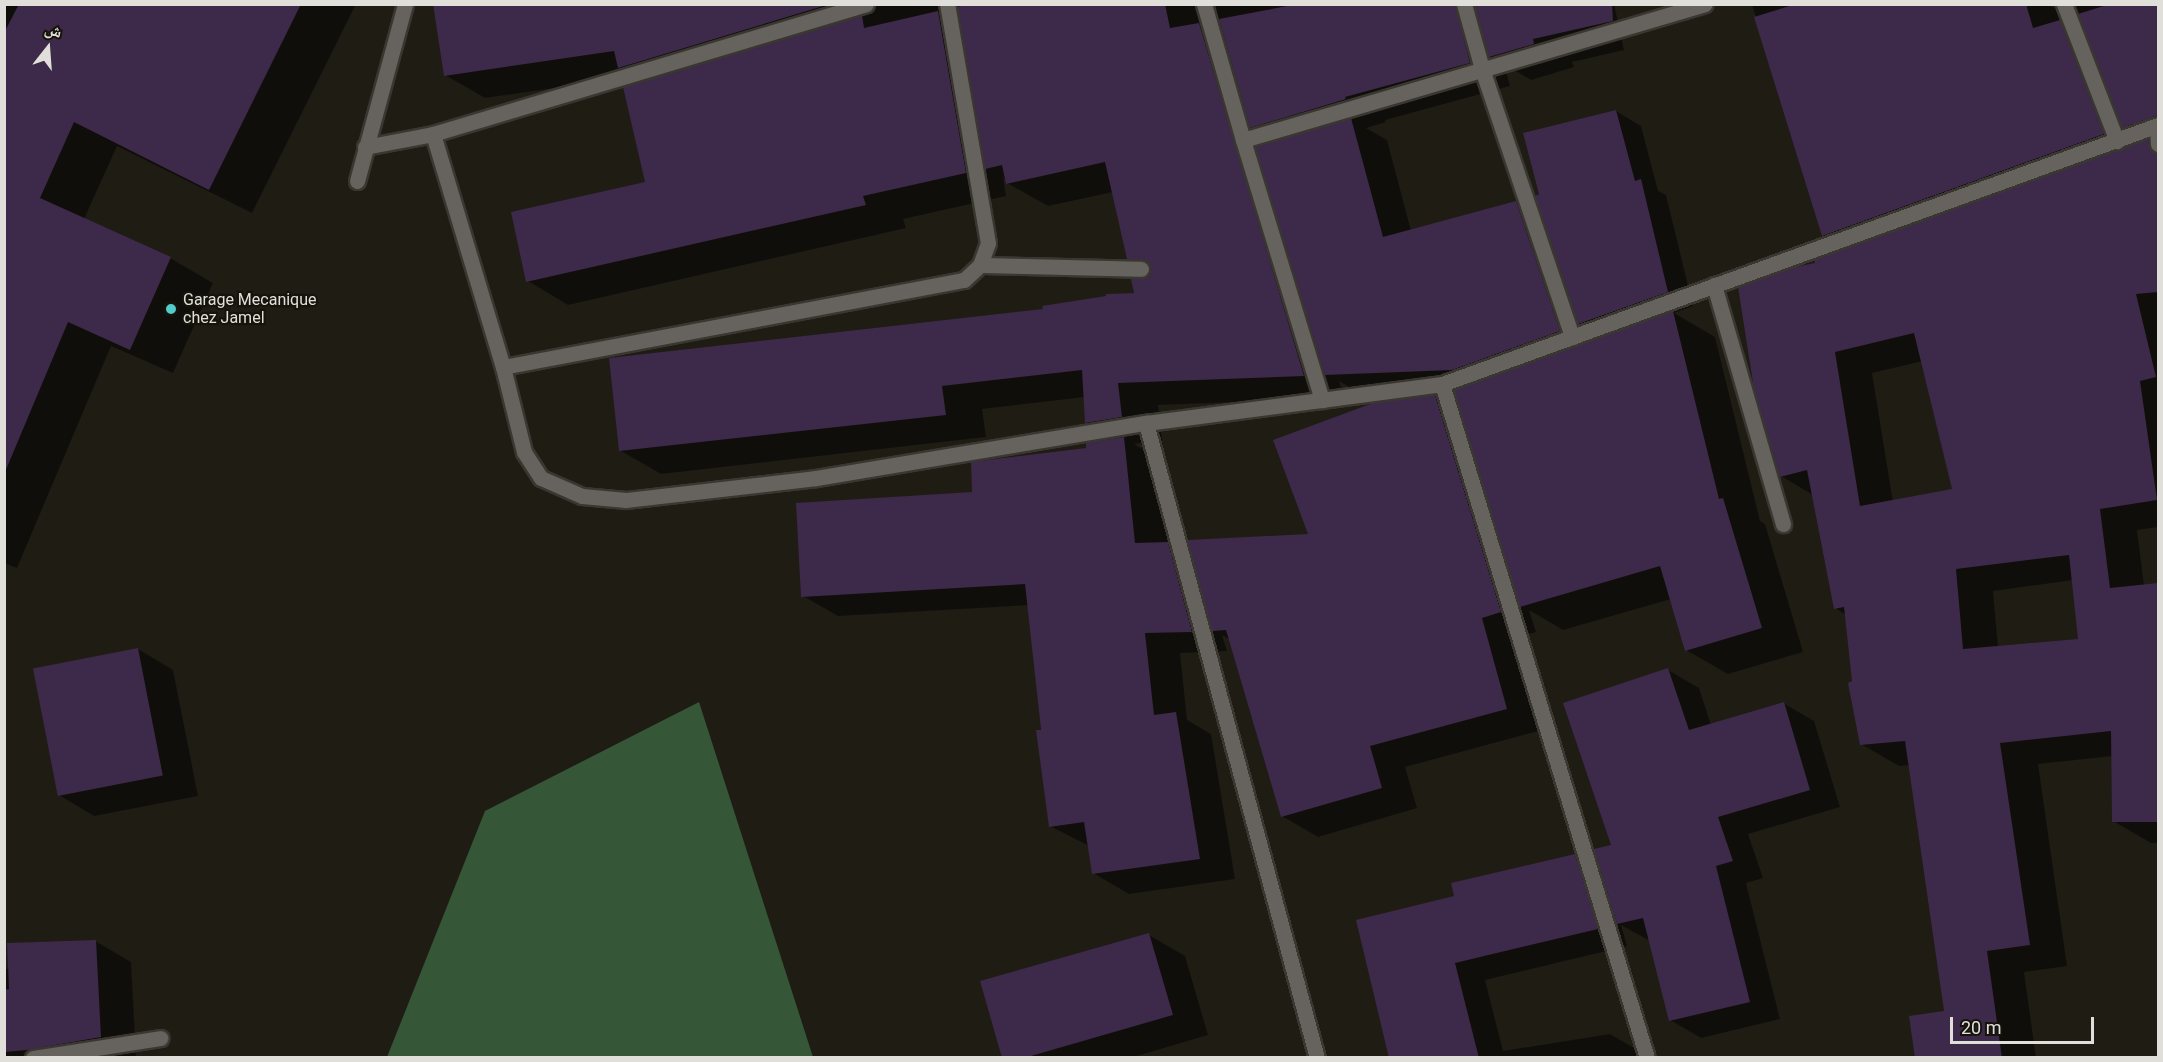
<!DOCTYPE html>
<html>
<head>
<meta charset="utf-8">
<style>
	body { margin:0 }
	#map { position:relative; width:2163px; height:1062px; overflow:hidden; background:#1f1c14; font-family:Roboto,"Noto Naskh Arabic",sans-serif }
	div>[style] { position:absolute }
	.forest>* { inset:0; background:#365638 }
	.shadow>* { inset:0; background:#0007 }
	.building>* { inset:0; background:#3d2949; transform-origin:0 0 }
	.roads { filter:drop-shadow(2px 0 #3a3730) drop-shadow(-2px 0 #3a3730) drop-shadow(0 2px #3a3730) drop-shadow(0 -2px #3a3730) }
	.minor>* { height:15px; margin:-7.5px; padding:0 7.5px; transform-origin:7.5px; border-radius:7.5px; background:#66635f }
	.dots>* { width:16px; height:16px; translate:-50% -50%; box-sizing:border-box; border:3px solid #16130b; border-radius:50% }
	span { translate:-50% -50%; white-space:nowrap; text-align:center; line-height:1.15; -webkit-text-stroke:4.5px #16130b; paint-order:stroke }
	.poi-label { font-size:16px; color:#e1dfda }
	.left { translate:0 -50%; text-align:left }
	.frame { position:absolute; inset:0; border:6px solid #e1dfda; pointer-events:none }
	.north { position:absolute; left:18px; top:18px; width:60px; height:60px; -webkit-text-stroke:4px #16130b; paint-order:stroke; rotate:17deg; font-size:16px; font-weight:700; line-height:24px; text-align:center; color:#e1dfda }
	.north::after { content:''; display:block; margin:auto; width:21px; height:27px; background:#e1dfda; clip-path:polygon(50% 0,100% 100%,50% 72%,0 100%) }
	.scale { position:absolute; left:1950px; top:1017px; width:144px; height:27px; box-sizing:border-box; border:3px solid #e1dfda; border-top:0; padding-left:8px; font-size:18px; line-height:21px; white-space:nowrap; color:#e1dfda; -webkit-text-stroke:4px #16130b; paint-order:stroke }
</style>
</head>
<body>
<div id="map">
	<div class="forest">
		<div style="clip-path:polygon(699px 702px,813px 1057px,387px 1057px,485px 811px)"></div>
	</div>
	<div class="shadow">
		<div style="clip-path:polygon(4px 4px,356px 4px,252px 213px,117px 146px,84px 219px,170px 258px,213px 283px,173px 373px,111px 346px,17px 568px,4px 563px)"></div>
		<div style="clip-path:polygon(evenodd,435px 4px,1614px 4px,1624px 50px,1572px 62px,1574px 67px,1531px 80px,1504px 64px,1510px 86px,1385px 120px,1386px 122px,1366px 128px,1387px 140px,1411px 231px,1516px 202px,1544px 219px,1616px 111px,1641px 126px,1658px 191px,1666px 195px,1693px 306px,1674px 313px,1715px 337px,1760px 521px,1765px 524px,1803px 652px,1728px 674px,1686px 650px,1671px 599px,1563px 630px,1529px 610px,1536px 632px,1517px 638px,1542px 730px,1405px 767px,1417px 808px,1318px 837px,1282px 816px,1231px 640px,1222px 635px,1227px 651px,1180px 653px,1187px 720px,1211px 734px,1235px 879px,1129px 894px,1093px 873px,1089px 846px,1050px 826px,1029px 605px,838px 616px,803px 596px,974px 494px,1116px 439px,1086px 422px,1085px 397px,982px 409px,986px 437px,661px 474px,621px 451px,1045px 311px,1136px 294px,1142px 280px,1150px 276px,1151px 271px,1128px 258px,1113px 192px,1048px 206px,1007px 183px,1003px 177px,1006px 196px,903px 219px,906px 228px,568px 305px,528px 281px,646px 183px,645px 82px,636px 76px,485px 98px,445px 75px,435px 4px,1265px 135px,1277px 142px,1267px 145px,1265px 135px,435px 4px,1587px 328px,1604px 337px,1591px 342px,1587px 328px,435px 4px,1339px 381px,1362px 395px,1456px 391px,1462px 412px,1435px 396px,1310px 535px,1194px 558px,1168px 544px,1159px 459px,1134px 444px,1162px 440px,1158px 405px,1344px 398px,1339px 381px)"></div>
		<div style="clip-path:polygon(evenodd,1752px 4px,2048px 4px,2083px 26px,2083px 22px,2053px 4px,2158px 4px,2158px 527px,2137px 530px,2144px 586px,2158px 585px,2158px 843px,2151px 843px,2113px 821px,2113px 756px,2038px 764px,2067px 966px,2024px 972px,2036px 1058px,1916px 1058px,1946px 1012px,1910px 765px,1899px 766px,1861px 744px,1846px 615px,1835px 608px,1813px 495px,1781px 476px,1817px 265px,1848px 249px,1823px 235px,1752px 4px,2131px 131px,2148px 141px,2137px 145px,2131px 131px,1752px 4px,1923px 361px,1954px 490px,1893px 502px,1872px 373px,1923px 361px,1752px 4px,2073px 580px,2080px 640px,1998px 647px,1993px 591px,2073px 580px)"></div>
		<div style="clip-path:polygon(138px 649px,173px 670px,198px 796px,94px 816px,59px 795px)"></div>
		<div style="clip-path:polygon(1668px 670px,1699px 688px,1711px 725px,1783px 703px,1814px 721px,1840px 807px,1748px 834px,1763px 878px,1746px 883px,1780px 1019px,1701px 1038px,1670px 1020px,1650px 941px,1621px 925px,1627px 946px,1485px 980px,1503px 1051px,1610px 1034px,1641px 1052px,1642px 1058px,1391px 1058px,1456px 897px,1574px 855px,1602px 871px,1613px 846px)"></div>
		<div style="clip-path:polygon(1149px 935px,1185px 956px,1208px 1035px,1130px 1058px,1004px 1058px)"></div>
		<div style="clip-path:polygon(95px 941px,131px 962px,136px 1057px,4px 1058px,4px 970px)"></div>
	</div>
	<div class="building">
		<div style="clip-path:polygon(19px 4px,301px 4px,209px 190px,74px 122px,40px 198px,171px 257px,130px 350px,68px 322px,5px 472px,4px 33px)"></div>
		<div style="clip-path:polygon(433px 4px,830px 4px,618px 68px,614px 51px,444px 76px)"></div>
		<div style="clip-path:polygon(969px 4px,1165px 4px,1170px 28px,1199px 23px,1304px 376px,1118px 383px,1122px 417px,1085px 423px,1082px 370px,942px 386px,946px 415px,619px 451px,609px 358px,1043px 309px,1042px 306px,1106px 296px,1106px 294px,1134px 293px,1131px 279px,1141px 279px,1149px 275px,1151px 269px,1147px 261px,1127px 259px,1105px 162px,1006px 184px,1002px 165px,985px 169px,957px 7px)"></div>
		<div style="clip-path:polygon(1298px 4px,1455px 4px,1470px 63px,1345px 97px,1346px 99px,1250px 128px,1219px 19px)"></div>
		<div style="clip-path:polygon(1474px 4px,1612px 4px,1613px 21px,1533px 39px,1534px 44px,1489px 57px)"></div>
		<div style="clip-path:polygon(1796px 4px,2026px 4px,2033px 28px,2060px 20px,2104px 134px,1822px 236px,1754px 17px)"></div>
		<div style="clip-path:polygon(2110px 4px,2158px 4px,2158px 115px,2122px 128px,2078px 14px)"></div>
		<div style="clip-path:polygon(938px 11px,966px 173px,863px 196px,866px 205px,526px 282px,511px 212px,645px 182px,623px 87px,862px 15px,864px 28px)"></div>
		<div style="clip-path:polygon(1616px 110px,1635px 181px,1641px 179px,1668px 292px,1578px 324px,1535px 196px,1539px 194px,1523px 133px)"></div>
		<div style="clip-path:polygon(1351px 118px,1383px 237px,1516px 201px,1560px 331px,1452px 370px,1325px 375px,1255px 147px)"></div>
		<div style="clip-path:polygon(evenodd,2148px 139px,2150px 150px,2158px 154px,2158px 292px,2136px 294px,2156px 377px,2140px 381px,2157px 500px,2100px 509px,2110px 588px,2158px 583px,2158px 822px,2112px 822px,2111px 731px,2000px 743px,2030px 945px,1987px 951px,2002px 1058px,1915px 1058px,1909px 1016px,1944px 1011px,1905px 741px,1860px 745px,1848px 683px,1852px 681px,1844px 607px,1834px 609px,1807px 470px,1780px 477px,1754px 389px,1738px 287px,1795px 267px,1815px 263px,1814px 260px,2148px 139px,1914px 333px,1952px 489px,1860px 506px,1835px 352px,1914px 333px,2148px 139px,2069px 555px,2078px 639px,1963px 649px,1956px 569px,2069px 555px)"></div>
		<div style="clip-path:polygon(1673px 311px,1719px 499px,1723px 498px,1762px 628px,1685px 651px,1660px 566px,1520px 607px,1454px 390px)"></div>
		<div style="clip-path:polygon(1435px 395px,1501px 612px,1482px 618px,1507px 709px,1370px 746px,1382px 788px,1281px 817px,1226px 630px,1212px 631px,1188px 540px,1308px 534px,1273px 440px,1373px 403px)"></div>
		<div style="clip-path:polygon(1124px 437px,1135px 543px,1168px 542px,1192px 632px,1145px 633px,1154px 715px,1176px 712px,1200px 859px,1092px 874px,1084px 822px,1049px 827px,1036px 730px,1041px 730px,1025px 584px,801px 597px,796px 503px,972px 492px,971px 462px,1086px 448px,1086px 443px)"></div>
		<div style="left:138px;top:648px;width:130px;height:107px;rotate:79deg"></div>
		<div style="clip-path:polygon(1668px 668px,1689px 730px,1784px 702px,1810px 790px,1718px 817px,1733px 861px,1716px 866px,1750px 1002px,1669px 1021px,1643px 918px,1617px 924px,1594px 849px,1611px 845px,1563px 703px)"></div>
		<div style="clip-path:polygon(1575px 854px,1598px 929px,1455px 963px,1479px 1058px,1389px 1058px,1356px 920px,1454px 896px,1451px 883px)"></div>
		<div style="clip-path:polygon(1149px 933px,1173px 1015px,1024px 1058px,1002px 1058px,980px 981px)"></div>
		<div style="clip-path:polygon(96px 940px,101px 1037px,27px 1050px,4px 1052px,4px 990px,9px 989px,7px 943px)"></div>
	</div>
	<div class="roads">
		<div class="minor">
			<div style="left:1204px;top:4px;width:141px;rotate:74deg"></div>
			<div style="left:1243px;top:140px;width:481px;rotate:-16.4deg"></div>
			<div style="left:1464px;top:4px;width:67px;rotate:74.5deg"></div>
			<div style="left:1482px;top:69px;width:283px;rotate:71.4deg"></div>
			<div style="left:2064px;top:4px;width:147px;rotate:68.9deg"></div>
			<div style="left:2157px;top:126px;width:18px;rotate:87deg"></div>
			<div style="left:433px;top:134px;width:243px;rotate:73.3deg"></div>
			<div style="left:503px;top:367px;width:88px;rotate:76.1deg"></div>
			<div style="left:524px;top:452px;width:31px;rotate:57deg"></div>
			<div style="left:541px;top:478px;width:45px;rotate:23.7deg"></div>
			<div style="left:582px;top:496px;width:44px;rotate:5.2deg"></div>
			<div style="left:626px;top:500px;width:191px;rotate:-6.6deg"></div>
			<div style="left:816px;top:478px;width:335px;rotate:-9.5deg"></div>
			<div style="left:1146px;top:423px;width:299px;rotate:-7.5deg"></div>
			<div style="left:1442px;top:384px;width:761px;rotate:-19.89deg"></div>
			<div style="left:1243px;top:140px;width:272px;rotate:73.1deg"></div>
			<div style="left:365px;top:147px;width:69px;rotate:-10.8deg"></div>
			<div style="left:433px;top:134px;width:452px;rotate:-16.7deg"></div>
			<div style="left:357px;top:181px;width:183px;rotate:-74.8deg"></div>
			<div style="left:980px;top:265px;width:161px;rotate:1.4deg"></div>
			<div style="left:1714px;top:285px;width:249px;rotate:73.9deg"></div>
			<div style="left:503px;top:367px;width:469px;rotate:-10.7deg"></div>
			<div style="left:964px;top:280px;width:22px;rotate:-43deg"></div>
			<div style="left:980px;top:265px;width:23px;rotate:-70deg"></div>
			<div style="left:988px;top:243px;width:242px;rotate:-99.7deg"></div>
			<div style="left:1442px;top:384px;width:704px;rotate:73.08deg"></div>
			<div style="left:1146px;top:423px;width:658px;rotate:74.93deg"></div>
			<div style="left:33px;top:1058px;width:129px;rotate:-8.9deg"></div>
		</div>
	</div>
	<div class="dots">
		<div style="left:171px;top:309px;background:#53cdca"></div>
	</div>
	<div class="poi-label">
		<span class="left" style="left:183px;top:309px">Garage Mecanique<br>chez Jamel</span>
	</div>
	<div class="frame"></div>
	<div class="north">ش</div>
	<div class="scale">20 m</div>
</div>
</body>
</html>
